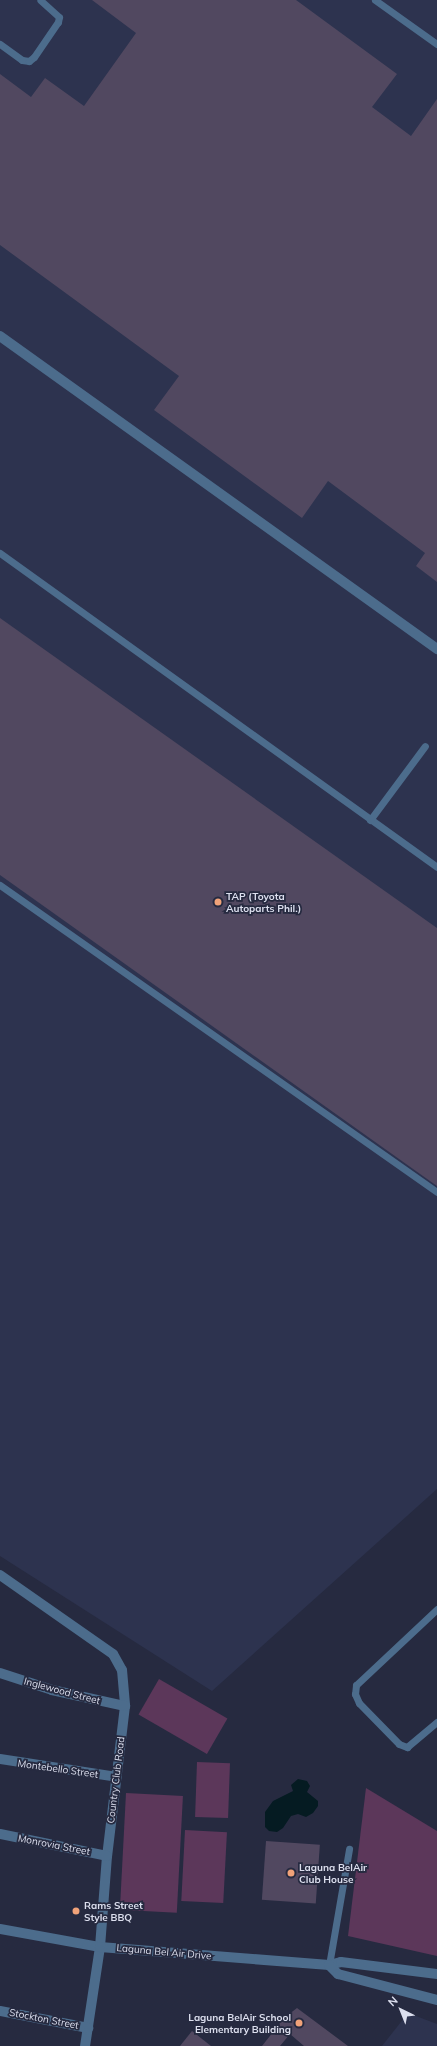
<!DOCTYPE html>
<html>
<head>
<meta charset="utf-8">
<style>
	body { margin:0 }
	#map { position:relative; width:437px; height:2046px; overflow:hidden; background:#262a40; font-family:Mulish,sans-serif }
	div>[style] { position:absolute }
	.built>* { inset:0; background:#2d334f }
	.green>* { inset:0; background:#5c375a; transform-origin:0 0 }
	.water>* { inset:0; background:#051b22 }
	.building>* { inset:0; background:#514860; transform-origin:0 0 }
	.lane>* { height:7px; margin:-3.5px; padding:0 3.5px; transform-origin:3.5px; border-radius:3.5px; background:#4c6c8c }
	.street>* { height:10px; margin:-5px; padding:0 5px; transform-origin:5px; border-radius:5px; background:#4c6c8c }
	.dots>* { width:11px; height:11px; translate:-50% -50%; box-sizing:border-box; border:2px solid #262a40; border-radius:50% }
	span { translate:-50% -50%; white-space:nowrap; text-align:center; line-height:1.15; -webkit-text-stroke:3.5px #262a40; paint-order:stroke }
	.poi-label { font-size:10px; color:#dcdfee; font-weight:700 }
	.left { translate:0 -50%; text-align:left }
	.right { translate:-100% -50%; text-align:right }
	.street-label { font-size:10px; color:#dcdfee }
	.north { position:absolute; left:381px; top:1990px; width:40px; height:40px; -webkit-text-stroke:3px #262a40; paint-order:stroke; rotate:317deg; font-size:11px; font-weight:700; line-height:16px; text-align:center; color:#dcdfee }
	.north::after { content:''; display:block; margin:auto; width:14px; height:18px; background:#dcdfee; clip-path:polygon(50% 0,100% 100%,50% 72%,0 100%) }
</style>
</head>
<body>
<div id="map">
	<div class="built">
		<div style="clip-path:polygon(0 0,437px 0,437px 1489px,212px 1691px,0 1556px)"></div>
		<div style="clip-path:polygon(408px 2013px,437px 2024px,437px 2046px,382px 2046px)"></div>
	</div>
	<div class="green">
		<div style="left:159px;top:1679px;width:79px;height:41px;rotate:30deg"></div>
		<div style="left:197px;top:1762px;width:33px;height:55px;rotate:2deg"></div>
		<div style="clip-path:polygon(366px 1788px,437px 1831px,437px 1956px,348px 1936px)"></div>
		<div style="left:126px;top:1793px;width:57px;height:117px;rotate:3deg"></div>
		<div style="left:185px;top:1830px;width:42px;height:71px;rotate:3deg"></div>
	</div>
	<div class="water">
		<div style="clip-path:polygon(298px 1779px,307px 1781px,310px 1786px,307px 1792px,318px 1801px,318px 1806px,313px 1813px,306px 1817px,298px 1814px,291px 1816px,283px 1828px,277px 1832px,269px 1831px,265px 1827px,265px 1812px,273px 1801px,293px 1791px,291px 1785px)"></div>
	</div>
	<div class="building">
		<div style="clip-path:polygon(92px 0,296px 0,397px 74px,372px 107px,411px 136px,437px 99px,437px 582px,416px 566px,425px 553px,328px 481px,302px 518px,154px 410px,179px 376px,0 245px,0 74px,31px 97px,45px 78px,84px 106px,136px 33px)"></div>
		<div style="clip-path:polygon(0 618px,437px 928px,437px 1186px,0 875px)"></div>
		<div style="left:266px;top:1841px;width:54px;height:59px;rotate:4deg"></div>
		<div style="clip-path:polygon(297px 2008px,348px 2046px,304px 2046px,290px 2034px,280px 2046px,262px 2046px,284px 2018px)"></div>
		<div style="clip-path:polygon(192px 2031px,211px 2046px,180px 2046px)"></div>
	</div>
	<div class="lane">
		<div style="left:375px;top:0;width:76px;rotate:35.4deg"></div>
		<div style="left:0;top:44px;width:27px;rotate:36deg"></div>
		<div style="left:22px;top:60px;width:7px;rotate:8deg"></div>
		<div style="left:29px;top:61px;width:6px;rotate:-39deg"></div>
		<div style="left:34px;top:57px;width:42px;rotate:-55.6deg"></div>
		<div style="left:58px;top:22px;width:5px;rotate:-79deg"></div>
		<div style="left:59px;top:17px;width:25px;rotate:-138deg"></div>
		<div style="left:0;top:553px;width:538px;rotate:35.7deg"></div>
		<div style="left:370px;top:820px;width:92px;rotate:-53.4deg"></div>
		<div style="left:0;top:885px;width:534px;rotate:35.09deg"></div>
		<div style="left:437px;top:1609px;width:111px;rotate:136.8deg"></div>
		<div style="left:356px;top:1685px;width:9px;rotate:96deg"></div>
		<div style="left:355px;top:1694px;width:10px;rotate:66deg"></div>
		<div style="left:359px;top:1703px;width:57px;rotate:45.7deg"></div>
		<div style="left:399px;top:1744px;width:9px;rotate:21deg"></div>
		<div style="left:407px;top:1747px;width:39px;rotate:-40deg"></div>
		<div style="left:329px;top:1965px;width:118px;rotate:-80.2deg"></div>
	</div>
	<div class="street">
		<div style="left:0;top:336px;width:538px;rotate:35.61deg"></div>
		<div style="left:0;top:1575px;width:138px;rotate:35deg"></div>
		<div style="left:113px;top:1654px;width:18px;rotate:61deg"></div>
		<div style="left:122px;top:1670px;width:36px;rotate:85deg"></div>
		<div style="left:125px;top:1706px;width:151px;rotate:96.8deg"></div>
		<div style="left:107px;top:1856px;width:91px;rotate:94.4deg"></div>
		<div style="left:100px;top:1947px;width:100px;rotate:98.6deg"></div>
		<div style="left:0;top:1673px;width:55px;rotate:18.1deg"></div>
		<div style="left:52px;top:1690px;width:75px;rotate:12.4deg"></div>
		<div style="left:0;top:1759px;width:118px;rotate:8.7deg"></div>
		<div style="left:0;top:1834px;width:109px;rotate:11.6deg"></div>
		<div style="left:0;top:1929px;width:102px;rotate:10.2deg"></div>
		<div style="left:100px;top:1947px;width:230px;rotate:4.5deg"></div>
		<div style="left:329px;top:1965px;width:12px;rotate:-14deg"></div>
		<div style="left:341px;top:1962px;width:97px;rotate:7.1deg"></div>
		<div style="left:329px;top:1965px;width:13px;rotate:45deg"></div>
		<div style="left:338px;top:1974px;width:102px;rotate:14.7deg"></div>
		<div style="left:0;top:2011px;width:90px;rotate:10.9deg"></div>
	</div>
	<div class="dots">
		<div style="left:218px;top:902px;background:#f0a279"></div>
		<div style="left:291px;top:1873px;background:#f0a279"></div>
		<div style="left:76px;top:1911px;background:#f0a279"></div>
		<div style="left:299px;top:2023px;background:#f0a279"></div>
	</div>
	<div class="poi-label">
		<span class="left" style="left:226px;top:902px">TAP (Toyota<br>Autoparts Phil.)</span>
		<span class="left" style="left:299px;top:1873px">Laguna BelAir<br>Club House</span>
		<span class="left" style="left:84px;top:1911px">Rams Street<br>Style BBQ</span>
		<span class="right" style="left:291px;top:2023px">Laguna BelAir School<br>Elementary Building</span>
	</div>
	<div class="street-label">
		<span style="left:62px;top:1691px;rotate:15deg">Inglewood Street</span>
		<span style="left:58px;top:1769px;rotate:8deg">Montebello Street</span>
		<span style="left:116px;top:1780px;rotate:-83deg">Country Club Road</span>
		<span style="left:54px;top:1845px;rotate:11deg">Monrovia Street</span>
		<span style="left:164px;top:1952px;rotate:5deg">Laguna Bel Air Drive</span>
		<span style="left:44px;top:2019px;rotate:11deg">Stockton Street</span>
	</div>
	<div class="north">N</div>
</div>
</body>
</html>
